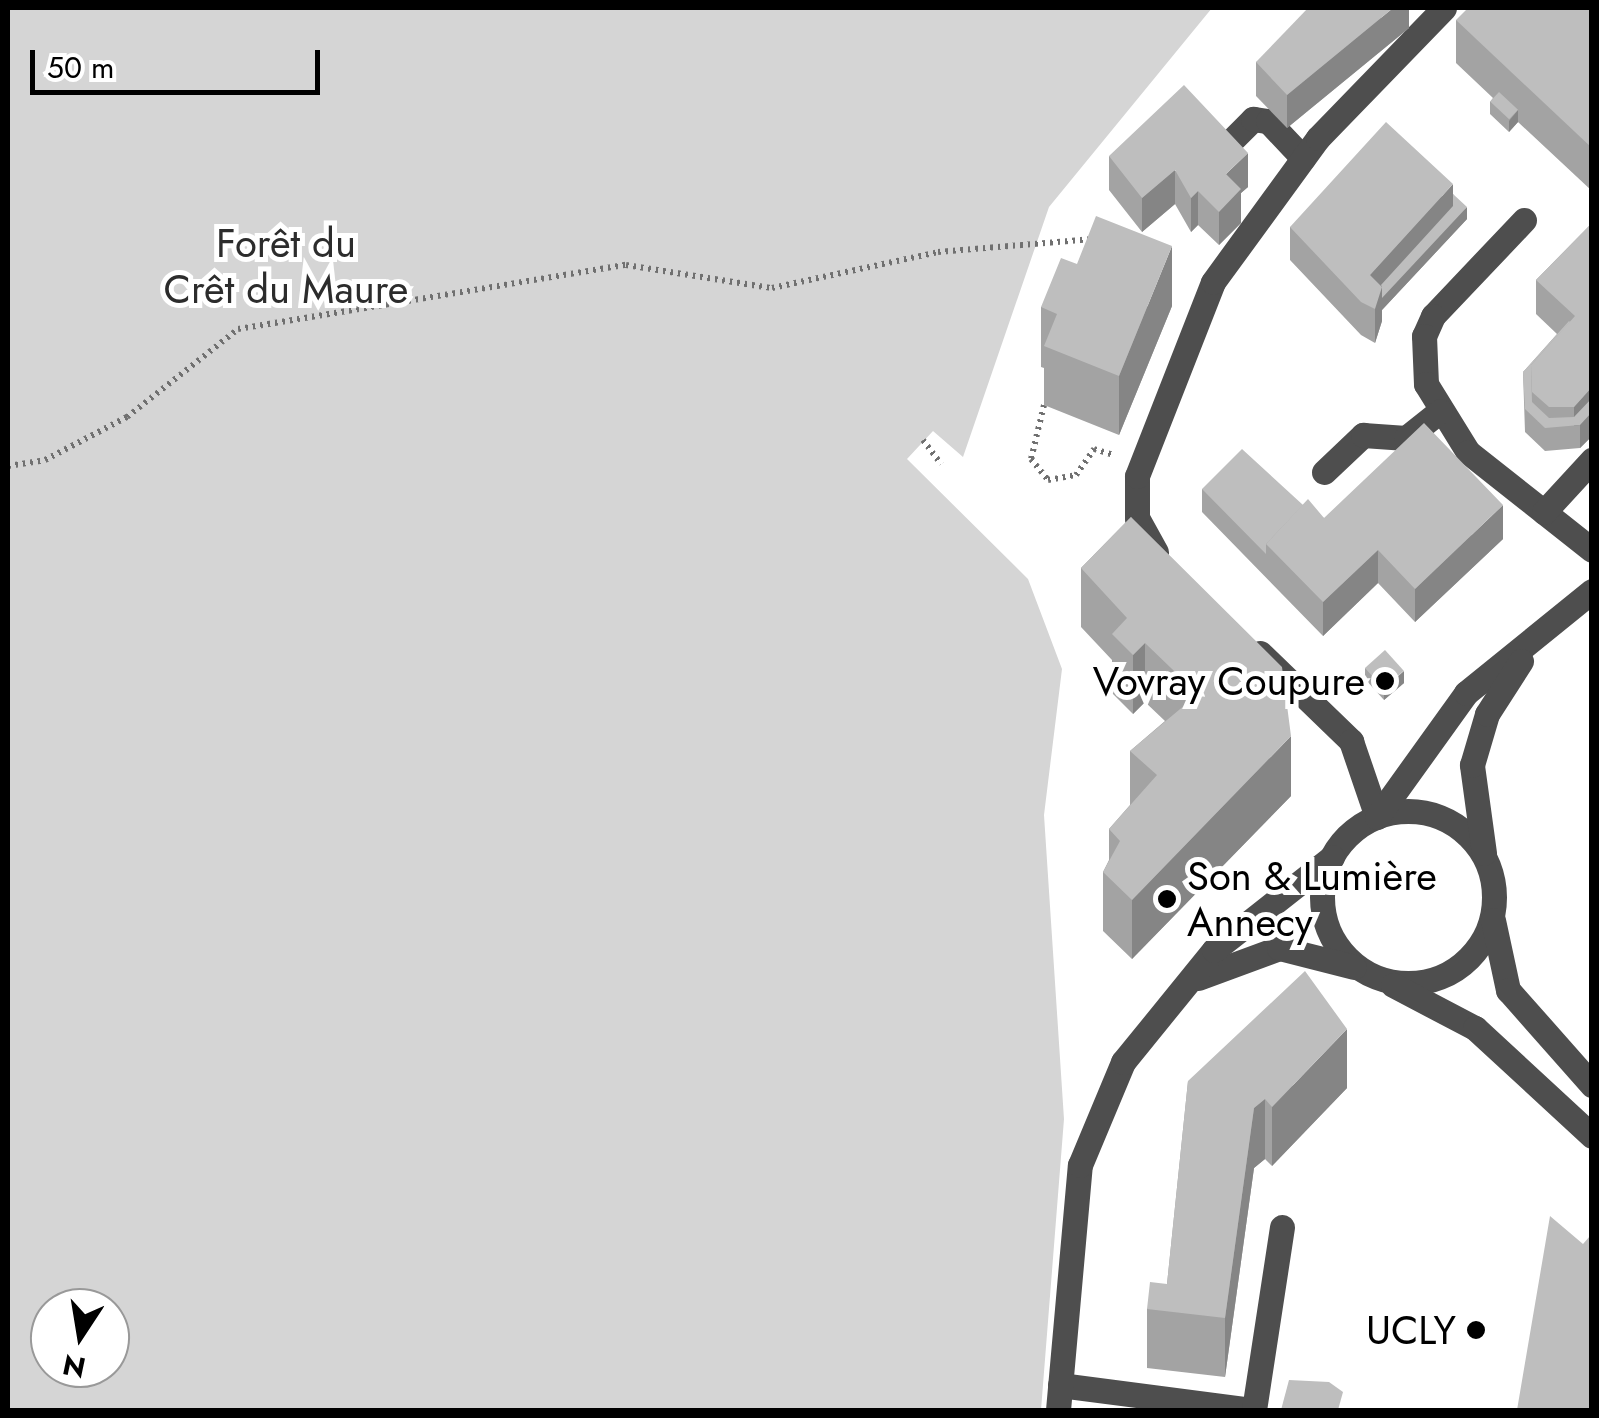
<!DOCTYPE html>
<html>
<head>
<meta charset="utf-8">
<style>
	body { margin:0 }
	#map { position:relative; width:1599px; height:1418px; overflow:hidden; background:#fff; font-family:Jost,sans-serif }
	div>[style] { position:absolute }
	.green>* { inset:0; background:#d5d5d5 }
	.path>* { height:6px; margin-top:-3px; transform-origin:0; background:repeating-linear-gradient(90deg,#707070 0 2.5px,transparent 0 7.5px) }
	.minor>* { height:25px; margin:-12.5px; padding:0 12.5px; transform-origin:12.5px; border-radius:12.5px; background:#4e4e4e }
	.minor>.ring { margin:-12.5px; padding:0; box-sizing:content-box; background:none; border:25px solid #4e4e4e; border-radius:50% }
	.wall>* { inset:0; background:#a3a3a3 }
	.shaded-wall>* { inset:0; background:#858585 }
	.building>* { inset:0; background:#bebebe; transform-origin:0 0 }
	.dots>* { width:28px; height:28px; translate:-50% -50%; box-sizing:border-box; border:5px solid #fff; border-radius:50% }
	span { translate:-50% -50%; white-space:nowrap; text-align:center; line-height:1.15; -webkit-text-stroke:10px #fff; paint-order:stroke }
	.park-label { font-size:40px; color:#2c2c2c }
	.poi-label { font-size:40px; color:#000 }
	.right { translate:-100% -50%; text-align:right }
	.left { translate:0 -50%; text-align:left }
	.frame { position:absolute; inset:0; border:10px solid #000; pointer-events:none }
	.north { position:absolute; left:30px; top:1288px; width:100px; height:100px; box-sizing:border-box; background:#fff; border:2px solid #999; border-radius:50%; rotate:192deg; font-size:28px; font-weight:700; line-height:40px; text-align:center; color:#000 }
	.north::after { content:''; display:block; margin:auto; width:35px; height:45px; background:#000; clip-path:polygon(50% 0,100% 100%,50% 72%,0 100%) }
	.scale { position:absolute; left:30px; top:50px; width:290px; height:45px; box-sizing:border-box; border:5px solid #000; border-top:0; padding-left:12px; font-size:30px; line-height:35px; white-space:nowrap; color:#000; -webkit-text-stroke:8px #fff; paint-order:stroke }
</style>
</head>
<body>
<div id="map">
	<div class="green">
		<div style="clip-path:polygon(evenodd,8px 8px,1212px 8px,1049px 207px,963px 457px,933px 431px,907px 459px,1028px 579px,1062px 669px,1044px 815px,1064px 1119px,1041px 1410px,8px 1410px,8px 8px,50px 1308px,110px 1308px,110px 1368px,50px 1368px,50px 1308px)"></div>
	</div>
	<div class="path">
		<div style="left:1044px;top:405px;width:56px;rotate:103.5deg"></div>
		<div style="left:1031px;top:459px;width:27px;rotate:51deg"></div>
		<div style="left:1048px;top:480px;width:28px;rotate:-10deg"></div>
		<div style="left:1076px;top:475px;width:32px;rotate:-55deg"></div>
		<div style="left:1094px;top:449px;width:21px;rotate:17deg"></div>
		<div style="left:923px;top:440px;width:30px;rotate:53deg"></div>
		<div style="left:8px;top:466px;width:37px;rotate:-9deg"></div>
		<div style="left:45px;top:460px;width:93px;rotate:-27.7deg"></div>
		<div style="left:127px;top:417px;width:142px;rotate:-38.4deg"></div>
		<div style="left:238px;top:329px;width:393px;rotate:-9.4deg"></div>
		<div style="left:626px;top:265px;width:148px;rotate:9deg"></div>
		<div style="left:772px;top:288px;width:170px;rotate:-12.2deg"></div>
		<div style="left:938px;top:252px;width:155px;rotate:-4.8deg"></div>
	</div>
	<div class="minor">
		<div style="left:1227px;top:145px;width:37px;rotate:-45deg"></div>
		<div style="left:1253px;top:119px;width:15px;rotate:8deg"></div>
		<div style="left:1268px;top:121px;width:51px;rotate:46.6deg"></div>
		<div style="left:1524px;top:220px;width:132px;rotate:133.5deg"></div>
		<div style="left:1433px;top:316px;width:22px;rotate:114deg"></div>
		<div style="left:1424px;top:336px;width:48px;rotate:87.6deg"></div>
		<div style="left:1426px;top:384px;width:80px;rotate:58.3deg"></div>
		<div style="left:1468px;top:452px;width:158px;rotate:38.3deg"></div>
		<div style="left:1324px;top:472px;width:54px;rotate:-43.5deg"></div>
		<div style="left:1363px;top:435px;width:43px;rotate:4deg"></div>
		<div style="left:1406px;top:438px;width:43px;rotate:-38.5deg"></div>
		<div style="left:1544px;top:512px;width:71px;rotate:-47.3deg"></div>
		<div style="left:1156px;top:552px;width:39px;rotate:-119deg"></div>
		<div style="left:1137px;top:518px;width:42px;rotate:-90deg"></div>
		<div style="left:1137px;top:476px;width:208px;rotate:-68.6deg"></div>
		<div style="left:1213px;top:282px;width:178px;rotate:-53.9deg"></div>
		<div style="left:1318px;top:138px;width:181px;rotate:-45.9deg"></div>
		<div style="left:1260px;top:653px;width:127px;rotate:44deg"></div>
		<div style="left:1351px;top:741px;width:80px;rotate:71.1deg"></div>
		<div class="ring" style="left:1322px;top:811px;width:147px;height:147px"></div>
		<div style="left:1377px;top:817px;width:153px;rotate:-54.3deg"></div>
		<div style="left:1466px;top:693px;width:162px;rotate:-39deg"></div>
		<div style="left:1484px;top:853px;width:89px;rotate:-97.8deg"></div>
		<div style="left:1472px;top:765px;width:53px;rotate:-73.6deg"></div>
		<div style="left:1487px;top:714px;width:63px;rotate:-57.3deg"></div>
		<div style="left:1493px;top:920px;width:72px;rotate:77.9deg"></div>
		<div style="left:1508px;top:990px;width:127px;rotate:48.5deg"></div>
		<div style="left:1198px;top:978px;width:86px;rotate:-20.3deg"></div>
		<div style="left:1279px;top:948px;width:77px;rotate:14.2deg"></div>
		<div style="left:1393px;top:985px;width:93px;rotate:27.7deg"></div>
		<div style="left:1475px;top:1028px;width:159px;rotate:42.7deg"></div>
		<div style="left:1060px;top:1385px;width:195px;rotate:7.4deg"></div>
		<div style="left:1058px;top:1410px;width:246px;rotate:-84.9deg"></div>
		<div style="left:1080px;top:1165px;width:112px;rotate:-67.3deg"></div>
		<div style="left:1123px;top:1062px;width:144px;rotate:-50.9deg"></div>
		<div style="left:1214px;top:950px;width:150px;rotate:-38.2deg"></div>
		<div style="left:1254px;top:1410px;width:185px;rotate:-81.3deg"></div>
	</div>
	<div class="wall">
		<div style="clip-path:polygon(1409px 8px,1409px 28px,1287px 128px,1256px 96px,1256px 62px)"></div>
		<div style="clip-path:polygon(1592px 8px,1592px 191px,1518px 122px,1509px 132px,1490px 114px,1490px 102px,1493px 98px,1456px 63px,1456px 20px)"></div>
		<div style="clip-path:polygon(1109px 156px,1248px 187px,1241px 193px,1241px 223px,1219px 245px,1198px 225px,1191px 232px,1175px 204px,1142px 232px,1109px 190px)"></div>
		<div style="clip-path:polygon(1453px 194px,1467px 219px,1382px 310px,1382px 321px,1375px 343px,1361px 335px,1290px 260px,1290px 227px)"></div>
		<div style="clip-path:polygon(1592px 223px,1592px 436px,1580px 448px,1545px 451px,1525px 432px,1523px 372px,1557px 334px,1536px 314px,1536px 280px)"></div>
		<div style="clip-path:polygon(1172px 306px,1119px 435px,1044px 405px,1044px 368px,1041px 367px,1041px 307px)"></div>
		<div style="clip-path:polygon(1202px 489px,1303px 505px,1324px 518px,1503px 539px,1415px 622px,1378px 583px,1323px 636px,1202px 512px)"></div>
		<div style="clip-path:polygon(1131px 517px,1291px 796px,1132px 959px,1103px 931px,1103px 872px,1109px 860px,1109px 829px,1130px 805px,1130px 751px,1165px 721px,1145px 702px,1133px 714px,1112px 693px,1112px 660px,1081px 627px,1081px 568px)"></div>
		<div style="clip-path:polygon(1365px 668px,1404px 683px,1384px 700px,1365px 679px)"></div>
		<div style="clip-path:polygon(1188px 1081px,1347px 1088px,1272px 1166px,1265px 1159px,1254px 1168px,1225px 1377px,1147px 1368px,1147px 1309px,1167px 1284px)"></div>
	</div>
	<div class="shaded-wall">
		<div style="clip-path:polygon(1393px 8px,1409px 8px,1409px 28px,1287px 128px,1287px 95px)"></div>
		<div style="clip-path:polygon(1518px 110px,1518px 122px,1509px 132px,1509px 121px)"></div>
		<div style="clip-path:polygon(1248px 153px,1248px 187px,1241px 193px,1241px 223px,1219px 245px,1219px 212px,1226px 174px)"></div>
		<div style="clip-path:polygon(1175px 170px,1175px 204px,1142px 232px,1142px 198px)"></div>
		<div style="clip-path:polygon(1453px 184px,1453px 218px,1467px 207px,1467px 219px,1382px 310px,1382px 321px,1375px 343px,1375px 309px,1370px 275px)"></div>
		<div style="clip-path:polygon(1198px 191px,1198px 225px,1191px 232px,1191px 198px)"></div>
		<div style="clip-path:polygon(1172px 246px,1172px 306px,1119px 435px,1119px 376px)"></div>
		<div style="clip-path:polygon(1592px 387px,1592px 436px,1580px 448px,1580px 425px,1574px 426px,1574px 407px)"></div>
		<div style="clip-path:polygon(1503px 505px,1503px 539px,1415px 622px,1415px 589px)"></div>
		<div style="clip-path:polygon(1378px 550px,1378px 583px,1323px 636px,1323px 602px)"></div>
		<div style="clip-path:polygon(1145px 643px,1145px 702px,1133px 714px,1133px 655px)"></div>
		<div style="clip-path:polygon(1404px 671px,1404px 683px,1384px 700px,1384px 688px)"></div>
		<div style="clip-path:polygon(1291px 736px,1291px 796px,1132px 959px,1132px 900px)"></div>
		<div style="clip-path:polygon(1347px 1029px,1347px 1088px,1272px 1166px,1272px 1107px)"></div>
		<div style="clip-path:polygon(1265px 1099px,1265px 1159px,1254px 1168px,1225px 1377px,1225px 1318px,1254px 1108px)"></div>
		<div style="clip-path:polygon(10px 1268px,10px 1291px,8px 1296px,8px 1273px)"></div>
	</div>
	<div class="building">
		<div style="clip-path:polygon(1308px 8px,1393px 8px,1287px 95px,1256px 62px)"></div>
		<div style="clip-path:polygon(1468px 8px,1592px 8px,1592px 148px,1456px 20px)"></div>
		<div style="clip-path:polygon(1184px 85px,1248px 153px,1226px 174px,1241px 189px,1219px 212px,1198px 191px,1191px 198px,1175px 170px,1142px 198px,1109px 156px)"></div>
		<div style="left:1499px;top:92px;width:26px;height:13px;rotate:43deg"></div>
		<div style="clip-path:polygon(1386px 122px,1453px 184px,1370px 275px,1382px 287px,1375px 309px,1361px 302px,1290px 227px)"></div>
		<div style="clip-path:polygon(1453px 194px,1467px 207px,1382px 298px,1382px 287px,1381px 285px,1453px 206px)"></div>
		<div style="clip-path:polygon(1096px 216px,1172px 246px,1119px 376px,1044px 346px,1057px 314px,1041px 307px,1061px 258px,1077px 264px)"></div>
		<div style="clip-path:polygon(1592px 223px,1592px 387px,1574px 407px,1549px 407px,1532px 392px,1531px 365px,1575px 316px,1536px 280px)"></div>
		<div style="clip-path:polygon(1569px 321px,1570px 322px,1531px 365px,1532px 402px,1549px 418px,1574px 417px,1592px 398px,1592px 412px,1580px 425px,1545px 428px,1525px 409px,1523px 372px)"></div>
		<div style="clip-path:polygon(1424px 423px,1503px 505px,1415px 589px,1378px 550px,1323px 602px,1266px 544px,1308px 499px,1324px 518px)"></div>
		<div style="clip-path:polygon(1242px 449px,1303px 505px,1266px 544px,1266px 554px,1202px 489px)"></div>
		<div style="clip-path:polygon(1131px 517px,1282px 667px,1291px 736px,1132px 900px,1103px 872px,1120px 841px,1109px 829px,1157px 775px,1130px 751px,1198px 694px,1145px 643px,1133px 655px,1112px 634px,1127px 618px,1081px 568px)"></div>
		<div style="left:1385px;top:650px;width:28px;height:27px;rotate:48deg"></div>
		<div style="clip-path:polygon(1305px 971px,1347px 1029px,1272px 1107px,1265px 1099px,1254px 1108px,1225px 1318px,1147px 1309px,1150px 1282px,1167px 1284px,1188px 1081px)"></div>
		<div style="clip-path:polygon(1550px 1216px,1583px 1244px,1590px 1236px,1592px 1238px,1592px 1410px,1517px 1410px)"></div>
		<div style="clip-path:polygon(1289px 1380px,1329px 1382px,1343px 1392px,1338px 1410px,1281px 1410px)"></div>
	</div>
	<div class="dots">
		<div style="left:1385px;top:681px;background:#000"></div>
		<div style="left:1167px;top:899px;background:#000"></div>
		<div style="left:1476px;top:1330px;background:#000"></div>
	</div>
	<div class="park-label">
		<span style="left:286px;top:266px">Forêt du<br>Crêt du Maure</span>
	</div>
	<div class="poi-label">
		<span class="right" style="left:1365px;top:681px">Vovray Coupure</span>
		<span class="left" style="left:1187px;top:899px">Son &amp; Lumière<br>Annecy</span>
		<span class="right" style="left:1456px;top:1330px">UCLY</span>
	</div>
	<div class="frame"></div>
	<div class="north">N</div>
	<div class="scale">50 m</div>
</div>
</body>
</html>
